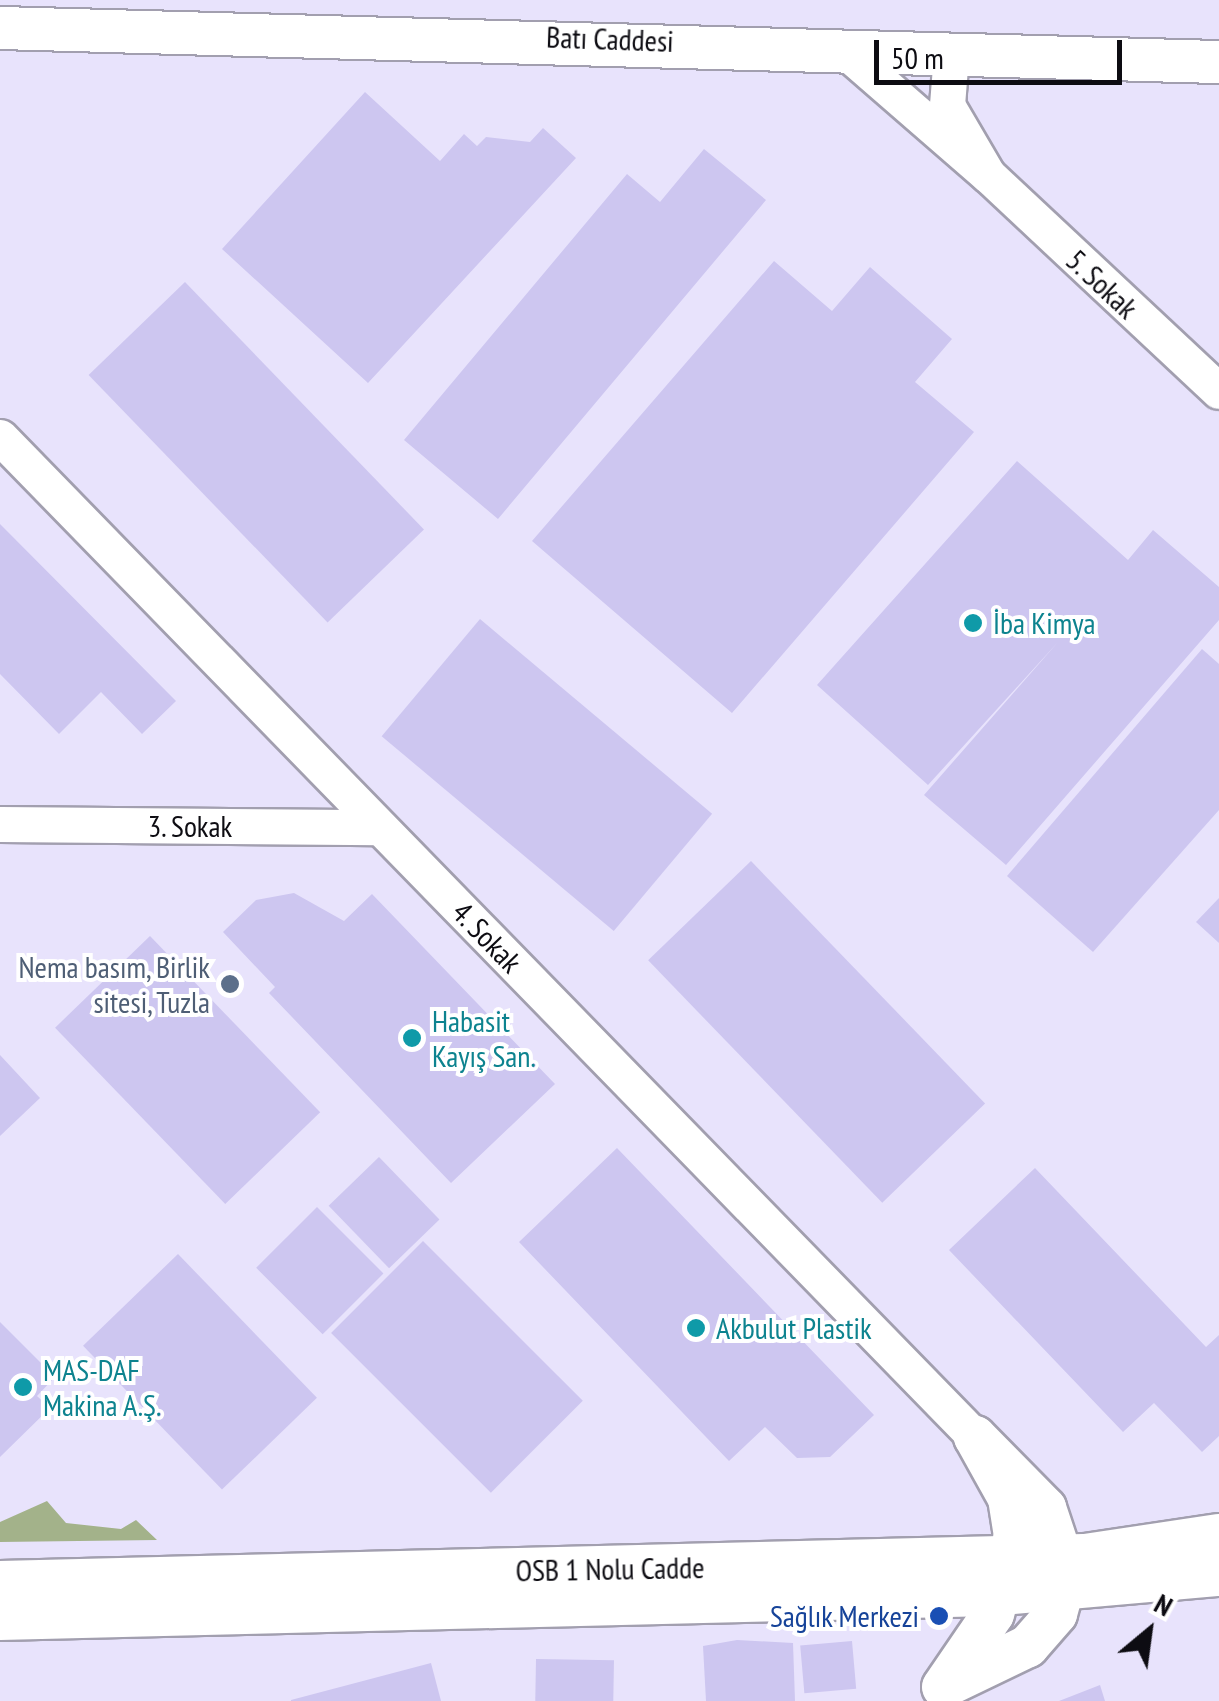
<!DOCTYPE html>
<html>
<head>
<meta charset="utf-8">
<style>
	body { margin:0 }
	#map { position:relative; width:1219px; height:1701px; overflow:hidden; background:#f1eefc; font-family:"PT Sans Narrow",sans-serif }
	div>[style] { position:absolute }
	.built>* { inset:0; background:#e8e3fc; transform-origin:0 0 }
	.forest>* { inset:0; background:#a3b28a }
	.building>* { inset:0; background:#cdc6f0; transform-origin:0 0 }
	.roads { filter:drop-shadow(2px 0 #a29faf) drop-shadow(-2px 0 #a29faf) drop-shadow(0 2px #a29faf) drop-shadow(0 -2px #a29faf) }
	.minor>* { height:35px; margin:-17.5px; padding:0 17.5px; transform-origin:17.5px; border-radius:17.5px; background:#fff }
	.tertiary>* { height:42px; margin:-21px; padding:0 21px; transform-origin:21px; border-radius:21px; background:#fff }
	.dots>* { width:28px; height:28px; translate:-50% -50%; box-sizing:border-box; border:5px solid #fff; border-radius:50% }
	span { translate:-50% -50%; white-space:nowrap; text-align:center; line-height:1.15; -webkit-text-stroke:8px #fff; paint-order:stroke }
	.street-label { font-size:30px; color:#0d0c12 }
	.culture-label { font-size:30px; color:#0d838f }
	.left { translate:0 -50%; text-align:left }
	.service-label { font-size:30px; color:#4e5e75 }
	.right { translate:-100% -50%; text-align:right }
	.transit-label { font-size:30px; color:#164399 }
	.north { position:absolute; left:1099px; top:1581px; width:100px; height:100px; -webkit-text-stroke:8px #fff; paint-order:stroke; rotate:29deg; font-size:28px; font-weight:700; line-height:40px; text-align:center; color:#0d0c12 }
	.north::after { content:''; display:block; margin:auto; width:35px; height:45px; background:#0d0c12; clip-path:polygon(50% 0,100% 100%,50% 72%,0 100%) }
	.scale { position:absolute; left:874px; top:40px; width:248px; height:45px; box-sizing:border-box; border:5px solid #0d0c12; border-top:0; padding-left:12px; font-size:30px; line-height:35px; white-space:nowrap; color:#0d0c12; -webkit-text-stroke:8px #fff; paint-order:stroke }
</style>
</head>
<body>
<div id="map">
	<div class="built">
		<div style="left:0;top:0;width:1219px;height:1701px"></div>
	</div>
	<div class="forest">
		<div style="clip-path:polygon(47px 1501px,66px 1523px,121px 1529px,136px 1520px,157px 1540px,0 1542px,0 1522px)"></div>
	</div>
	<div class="building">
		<div style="clip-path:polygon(365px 92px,440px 161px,464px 134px,477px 146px,486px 137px,530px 142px,543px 128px,576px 158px,368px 383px,222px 249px)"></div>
		<div style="clip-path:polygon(704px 149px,766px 200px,498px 519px,404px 440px,627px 174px,660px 202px)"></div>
		<div style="clip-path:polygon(774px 261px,832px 311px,870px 267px,952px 339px,915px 382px,974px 432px,732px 713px,532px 541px)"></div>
		<div style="left:185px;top:282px;width:344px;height:134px;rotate:46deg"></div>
		<div style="clip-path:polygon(1017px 461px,1128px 560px,1153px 530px,1219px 587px,1219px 620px,1006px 865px,924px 795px,1058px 642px,928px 785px,817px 685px)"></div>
		<div style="clip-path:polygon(0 524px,176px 701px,142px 734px,101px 692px,59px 734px,0 674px)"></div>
		<div style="left:480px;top:619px;width:303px;height:153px;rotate:40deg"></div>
		<div style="clip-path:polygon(1202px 649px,1219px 664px,1219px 810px,1093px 952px,1007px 876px)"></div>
		<div style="left:751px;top:861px;width:337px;height:143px;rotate:46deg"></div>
		<div style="clip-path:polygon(294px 893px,344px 921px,372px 894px,555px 1084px,451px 1183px,269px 993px,275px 987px,223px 932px,256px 900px)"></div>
		<div style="clip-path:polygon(1219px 898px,1219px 943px,1196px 922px)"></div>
		<div style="left:150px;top:936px;width:245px;height:132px;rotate:46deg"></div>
		<div style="clip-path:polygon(0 1055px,40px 1098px,0 1136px)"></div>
		<div style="clip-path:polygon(617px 1148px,874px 1415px,830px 1457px,797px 1458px,765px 1427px,729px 1461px,519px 1242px)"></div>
		<div style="left:379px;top:1157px;width:87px;height:70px;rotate:46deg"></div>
		<div style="clip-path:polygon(1035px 1168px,1206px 1347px,1219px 1335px,1219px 1436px,1202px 1452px,1154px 1403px,1123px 1432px,949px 1250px)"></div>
		<div style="left:317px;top:1207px;width:94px;height:86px;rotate:45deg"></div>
		<div style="left:423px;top:1241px;width:226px;height:130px;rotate:45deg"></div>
		<div style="left:178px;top:1254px;width:200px;height:132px;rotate:46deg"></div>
		<div style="clip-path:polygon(0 1322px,55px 1377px,37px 1396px,50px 1408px,0 1457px)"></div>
		<div style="clip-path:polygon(737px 1640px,793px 1643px,795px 1701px,706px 1701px,703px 1646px)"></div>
		<div style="left:852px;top:1641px;width:48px;height:52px;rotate:85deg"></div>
		<div style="left:536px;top:1659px;width:78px;height:42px;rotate:1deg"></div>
		<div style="clip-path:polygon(431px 1663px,441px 1701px,291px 1701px,291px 1700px)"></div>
		<div style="clip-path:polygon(1100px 1685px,1105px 1701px,1059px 1701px)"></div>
	</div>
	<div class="roads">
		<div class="minor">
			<div style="left:844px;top:50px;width:191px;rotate:41deg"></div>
			<div style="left:988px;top:175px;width:81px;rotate:-120.4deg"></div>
			<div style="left:947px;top:105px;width:51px;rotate:-85.5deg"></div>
			<div style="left:988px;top:175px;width:316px;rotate:43.1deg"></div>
			<div style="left:0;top:437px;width:1397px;rotate:45.73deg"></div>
			<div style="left:0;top:824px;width:380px;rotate:0.5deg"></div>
		</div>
		<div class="tertiary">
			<div style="left:0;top:28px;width:1219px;rotate:1.6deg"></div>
			<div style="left:975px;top:1437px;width:100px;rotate:45.4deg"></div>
			<div style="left:1045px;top:1508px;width:70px;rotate:71.6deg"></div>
			<div style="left:1067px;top:1574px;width:41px;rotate:105.4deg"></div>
			<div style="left:1056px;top:1614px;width:43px;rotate:131.2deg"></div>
			<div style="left:1028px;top:1646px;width:94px;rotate:154.2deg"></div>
			<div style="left:943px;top:1687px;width:88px;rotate:-55.6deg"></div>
			<div style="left:993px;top:1614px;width:81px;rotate:-74.2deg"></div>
			<div style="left:1015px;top:1536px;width:38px;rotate:-99deg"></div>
			<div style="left:1009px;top:1498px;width:70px;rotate:-119.1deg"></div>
			<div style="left:0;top:1582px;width:1085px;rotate:-1.43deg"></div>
			<div style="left:1085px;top:1555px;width:135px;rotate:-8.5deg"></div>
			<div style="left:0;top:1619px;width:990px;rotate:-1.39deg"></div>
			<div style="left:990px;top:1595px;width:230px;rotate:-5deg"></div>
		</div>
	</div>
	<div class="dots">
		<div style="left:973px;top:623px;background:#0f9aa8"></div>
		<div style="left:230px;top:984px;background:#5c6f8a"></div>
		<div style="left:412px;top:1038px;background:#0f9aa8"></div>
		<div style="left:696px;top:1328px;background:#0f9aa8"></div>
		<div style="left:23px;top:1387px;background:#0f9aa8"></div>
		<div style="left:939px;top:1616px;background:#1a4fb4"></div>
	</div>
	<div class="street-label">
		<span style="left:610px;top:39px;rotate:2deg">Batı Caddesi</span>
		<span style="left:1102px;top:284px;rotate:43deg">5. Sokak</span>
		<span style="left:190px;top:826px">3. Sokak</span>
		<span style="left:487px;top:937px;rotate:46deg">4. Sokak</span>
		<span style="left:610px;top:1569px;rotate:-1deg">OSB 1 Nolu Cadde</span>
	</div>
	<div class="culture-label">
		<span class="left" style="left:993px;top:623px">İba Kimya</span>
		<span class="left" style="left:432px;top:1038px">Habasit<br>Kayış San.</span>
		<span class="left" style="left:716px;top:1328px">Akbulut Plastik</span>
		<span class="left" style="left:43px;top:1387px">MAS-DAF<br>Makina A.Ş.</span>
	</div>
	<div class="service-label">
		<span class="right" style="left:210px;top:984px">Nema basım, Birlik<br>sitesi, Tuzla</span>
	</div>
	<div class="transit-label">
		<span class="right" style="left:919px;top:1616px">Sağlık Merkezi</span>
	</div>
	<div class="north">N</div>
	<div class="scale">50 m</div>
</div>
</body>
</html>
